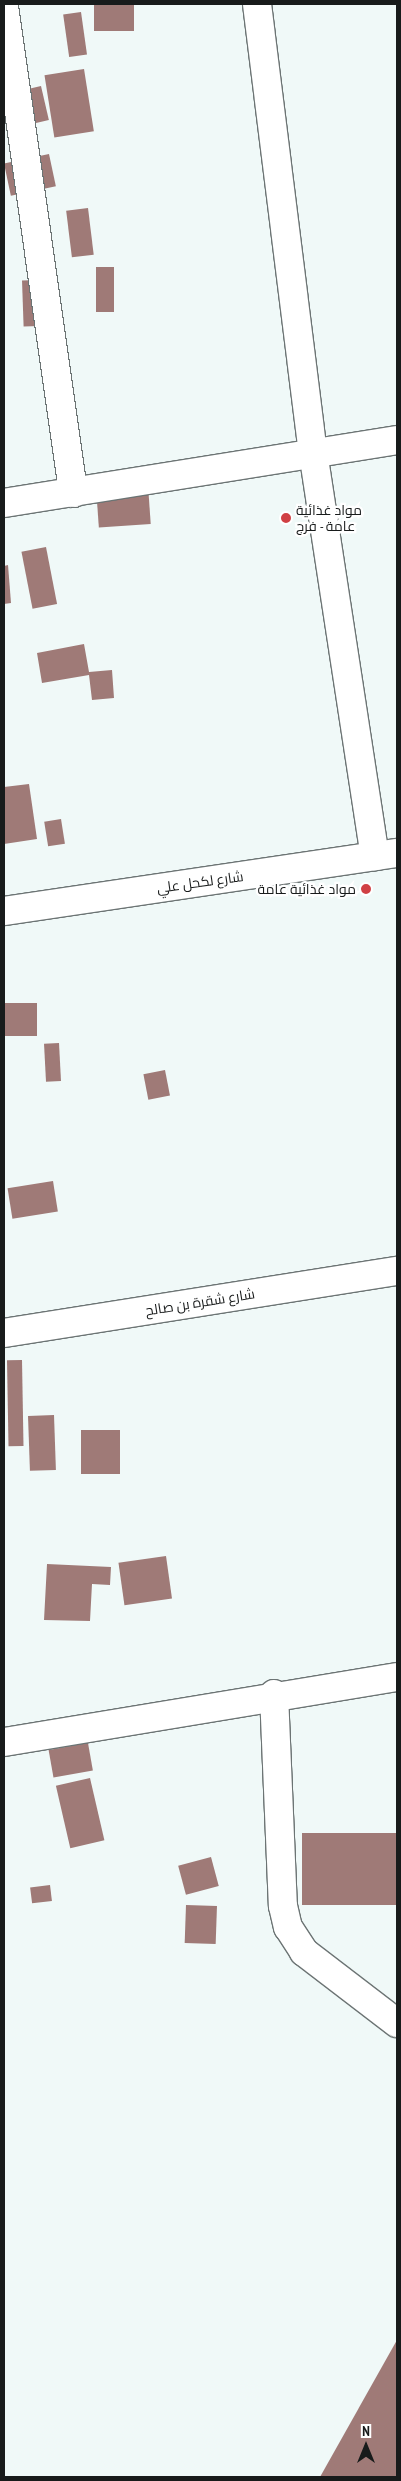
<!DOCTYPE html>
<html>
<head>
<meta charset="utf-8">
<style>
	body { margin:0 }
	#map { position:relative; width:401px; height:2481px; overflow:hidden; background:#f0f9f8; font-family:"PT Sans Narrow",Cairo,sans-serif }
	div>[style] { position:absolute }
	.building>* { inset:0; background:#9f7a77; transform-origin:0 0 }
	.roads { filter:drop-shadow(1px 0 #6c7474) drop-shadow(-1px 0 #6c7474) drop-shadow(0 1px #6c7474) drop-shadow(0 -1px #6c7474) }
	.minor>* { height:28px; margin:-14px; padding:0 14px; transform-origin:14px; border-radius:14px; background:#fff }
	.dots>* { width:14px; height:14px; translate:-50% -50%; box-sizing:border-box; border:2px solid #fff; border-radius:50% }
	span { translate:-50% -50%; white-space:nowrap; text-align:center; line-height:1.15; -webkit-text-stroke:4.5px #fff; paint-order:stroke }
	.poi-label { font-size:14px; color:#181b1b }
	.left { translate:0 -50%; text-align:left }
	.right { translate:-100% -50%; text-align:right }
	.street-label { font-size:14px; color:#181b1b }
	.frame { position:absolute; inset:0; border:5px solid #181b1b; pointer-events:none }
	.north { position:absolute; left:341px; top:2421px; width:50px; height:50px; -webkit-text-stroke:4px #fff; paint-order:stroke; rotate:0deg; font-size:14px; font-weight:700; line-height:20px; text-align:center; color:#181b1b }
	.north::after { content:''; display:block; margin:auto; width:18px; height:22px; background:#181b1b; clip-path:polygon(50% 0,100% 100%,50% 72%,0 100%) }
</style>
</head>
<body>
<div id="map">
	<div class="building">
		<div style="left:94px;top:4px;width:40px;height:27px"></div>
		<div style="left:81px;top:12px;width:43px;height:18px;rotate:82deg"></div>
		<div style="left:84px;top:69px;width:63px;height:40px;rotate:81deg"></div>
		<div style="left:41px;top:86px;width:35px;height:22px;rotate:77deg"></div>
		<div style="left:49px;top:154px;width:33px;height:46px;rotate:78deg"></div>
		<div style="left:88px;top:208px;width:47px;height:22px;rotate:83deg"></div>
		<div style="left:96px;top:267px;width:18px;height:45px"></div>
		<div style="left:38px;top:280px;width:46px;height:16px;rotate:88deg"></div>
		<div style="left:148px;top:485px;width:39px;height:52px;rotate:86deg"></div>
		<div style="left:46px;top:547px;width:58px;height:25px;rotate:79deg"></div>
		<div style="clip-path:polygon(8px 565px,11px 603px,4px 604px,4px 566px)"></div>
		<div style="clip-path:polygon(84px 644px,89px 672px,112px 670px,114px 698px,92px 700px,89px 675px,42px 683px,37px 653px)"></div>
		<div style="clip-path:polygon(29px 784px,37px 839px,4px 844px,4px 787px)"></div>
		<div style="left:61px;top:819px;width:25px;height:17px;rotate:81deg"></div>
		<div style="left:37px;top:1003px;width:33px;height:33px;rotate:90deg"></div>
		<div style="left:59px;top:1043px;width:38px;height:15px;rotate:87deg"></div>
		<div style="left:165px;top:1070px;width:26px;height:22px;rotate:79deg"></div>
		<div style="left:53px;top:1181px;width:31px;height:46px;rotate:81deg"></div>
		<div style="left:22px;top:1360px;width:86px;height:15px;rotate:89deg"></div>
		<div style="left:54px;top:1415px;width:55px;height:26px;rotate:88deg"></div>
		<div style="left:81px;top:1430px;width:39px;height:44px"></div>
		<div style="left:166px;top:1556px;width:43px;height:48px;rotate:82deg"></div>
		<div style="clip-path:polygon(47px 1564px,111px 1567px,110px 1585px,92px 1584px,90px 1621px,44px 1620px)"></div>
		<div style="left:88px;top:1743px;width:28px;height:40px;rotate:80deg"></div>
		<div style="left:90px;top:1778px;width:64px;height:35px;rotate:77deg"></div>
		<div style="left:397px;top:1833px;width:72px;height:95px;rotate:90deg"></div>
		<div style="left:211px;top:1857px;width:30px;height:34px;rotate:75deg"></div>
		<div style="left:50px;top:1885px;width:16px;height:20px;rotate:83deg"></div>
		<div style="left:186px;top:1905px;width:31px;height:38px;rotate:2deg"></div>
		<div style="clip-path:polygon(397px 2340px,397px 2477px,320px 2477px)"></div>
	</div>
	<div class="roads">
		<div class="minor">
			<div style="left:257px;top:4px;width:451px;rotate:82.9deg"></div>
			<div style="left:313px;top:452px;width:409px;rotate:81.3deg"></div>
			<div style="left:4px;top:6px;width:492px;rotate:81.9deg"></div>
			<div style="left:4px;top:503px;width:398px;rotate:-9.1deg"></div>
			<div style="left:4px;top:911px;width:397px;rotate:-8.4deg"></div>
			<div style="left:4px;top:1333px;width:398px;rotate:-9deg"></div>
			<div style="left:274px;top:1694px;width:212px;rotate:87.6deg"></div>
			<div style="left:283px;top:1906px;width:22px;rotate:77deg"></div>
			<div style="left:288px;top:1927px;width:30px;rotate:57deg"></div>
			<div style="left:304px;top:1952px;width:117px;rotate:37.4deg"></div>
			<div style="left:4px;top:1742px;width:398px;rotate:-9.4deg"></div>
		</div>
	</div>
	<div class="dots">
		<div style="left:286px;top:518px;background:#d04044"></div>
		<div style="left:366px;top:889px;background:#d04044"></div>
	</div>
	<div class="poi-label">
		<span class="left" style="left:296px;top:518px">مواد غذائية<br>عامة - فرج</span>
		<span class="right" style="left:356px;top:889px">مواد غذائية عامة</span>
	</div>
	<div class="street-label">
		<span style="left:200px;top:882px;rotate:-8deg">شارع لكحل علي</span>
		<span style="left:200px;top:1302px;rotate:-9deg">شارع شقرة بن صالح</span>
	</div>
	<div class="frame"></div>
	<div class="north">N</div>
</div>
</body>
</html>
